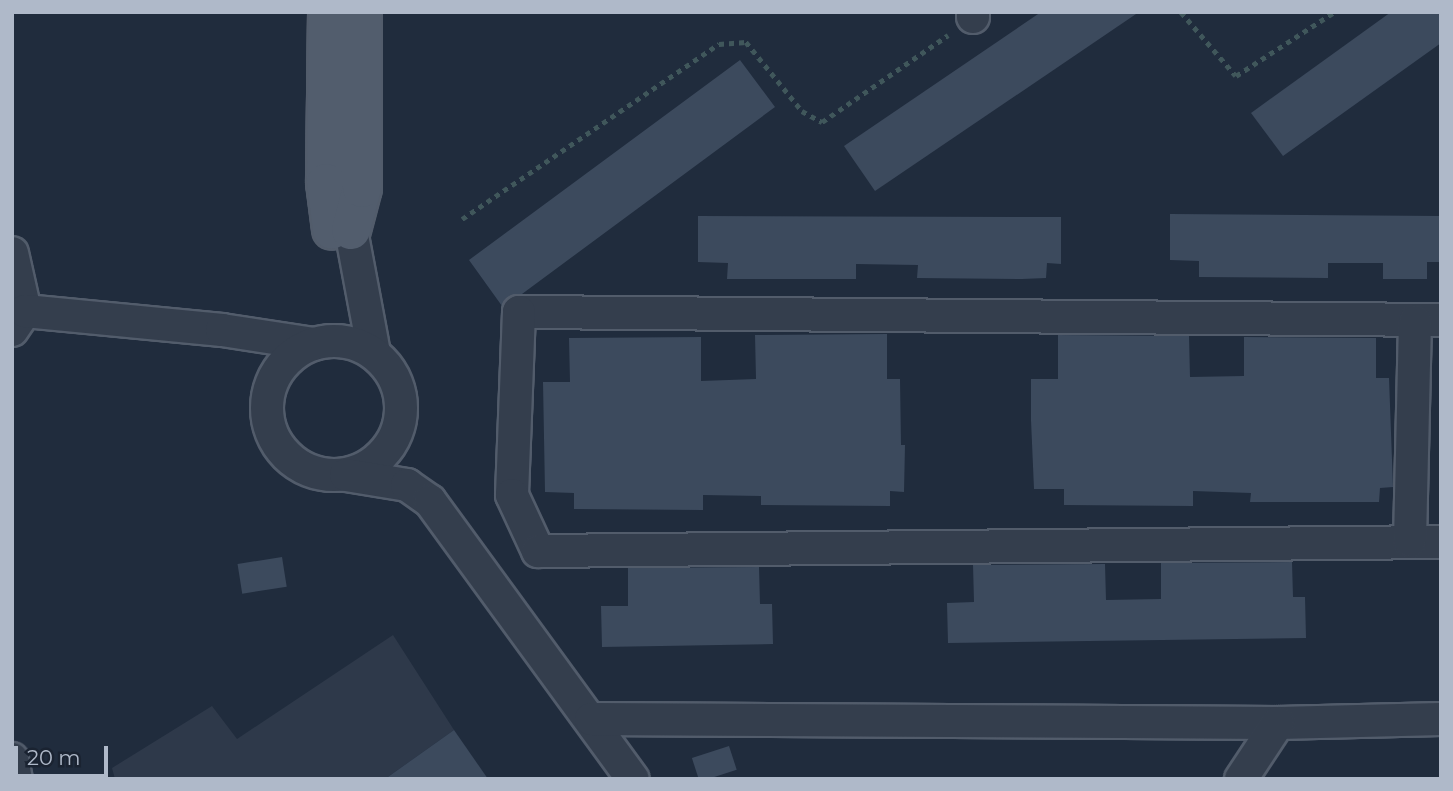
<!DOCTYPE html>
<html>
<head>
<meta charset="utf-8">
<style>
	body { margin:0 }
	#map { position:relative; width:1453px; height:791px; overflow:hidden; background:#202c3d; font-family:Montserrat,sans-serif }
	div>[style] { position:absolute }
	.airport>* { inset:0; background:#2e394a }
	.building>* { inset:0; background:#3c4a5d; transform-origin:0 0 }
	.path>* { height:4.5px; margin-top:-2.25px; transform-origin:0; background:repeating-linear-gradient(90deg,#40575b 0 5px,transparent 0 10px) }
	.roads { filter:drop-shadow(2px 0 #525c6b) drop-shadow(-2px 0 #525c6b) drop-shadow(0 2px #525c6b) drop-shadow(0 -2px #525c6b) }
	.minor>* { height:32px; margin:-16px; padding:0 16px; transform-origin:16px; border-radius:16px; background:#343e4d }
	.minor>.ring { margin:-16px; padding:0; box-sizing:content-box; background:none; border:32px solid #343e4d; border-radius:50% }
	.major>* { height:38px; margin:-19px; padding:0 19px; transform-origin:19px; border-radius:19px; background:#525d6d }
	span { translate:-50% -50%; white-space:nowrap; text-align:center; line-height:1.15; -webkit-text-stroke:5px #1a2331; paint-order:stroke }
	.frame { position:absolute; inset:0; border:14px solid #afb9c9; pointer-events:none }
	.scale { position:absolute; left:14px; top:746px; width:94px; height:32px; box-sizing:border-box; border:4px solid #afb9c9; border-top:0; padding-left:9px; font-size:21px; line-height:24px; white-space:nowrap; color:#afb9c9; -webkit-text-stroke:5px #1a2331; paint-order:stroke }
</style>
</head>
<body>
<div id="map">
	<div class="airport">
		<div style="clip-path:polygon(393px 635px,454px 730px,385px 779px,115px 779px,112px 768px,212px 706px,237px 739px)"></div>
	</div>
	<div class="building">
		<div style="clip-path:polygon(1041px 12px,1139px 12px,875px 191px,844px 146px)"></div>
		<div style="clip-path:polygon(1391px 12px,1441px 12px,1441px 43px,1283px 156px,1251px 113px)"></div>
		<div style="clip-path:polygon(740px 60px,775px 107px,522px 294px,510px 296px,502px 306px,469px 260px)"></div>
		<div style="clip-path:polygon(1170px 214px,1441px 216px,1441px 262px,1427px 262px,1427px 279px,1383px 279px,1383px 263px,1328px 263px,1328px 278px,1199px 277px,1199px 261px,1170px 260px)"></div>
		<div style="clip-path:polygon(698px 216px,1061px 217px,1061px 264px,1047px 263px,1046px 278px,1022px 279px,917px 278px,918px 265px,856px 264px,856px 279px,727px 279px,728px 263px,698px 262px)"></div>
		<div style="clip-path:polygon(887px 334px,887px 379px,900px 379px,901px 445px,905px 445px,904px 492px,890px 491px,890px 506px,761px 505px,761px 496px,703px 495px,703px 510px,574px 509px,574px 493px,545px 492px,543px 382px,570px 382px,569px 338px,701px 337px,701px 381px,756px 379px,755px 335px)"></div>
		<div style="clip-path:polygon(1058px 335px,1189px 336px,1190px 377px,1244px 376px,1244px 337px,1376px 338px,1376px 378px,1389px 378px,1393px 487px,1380px 488px,1379px 502px,1250px 502px,1251px 493px,1193px 491px,1193px 506px,1064px 505px,1064px 489px,1034px 489px,1031px 420px,1031px 379px,1058px 379px)"></div>
		<div style="left:282px;top:557px;width:30px;height:45px;rotate:81deg"></div>
		<div style="clip-path:polygon(1292px 562px,1293px 597px,1305px 597px,1306px 638px,948px 643px,947px 603px,974px 602px,973px 565px,1105px 564px,1106px 600px,1161px 599px,1161px 563px)"></div>
		<div style="clip-path:polygon(759px 567px,760px 604px,772px 604px,773px 644px,602px 647px,601px 606px,628px 606px,628px 568px)"></div>
		<div style="clip-path:polygon(454px 730px,488px 779px,385px 779px)"></div>
		<div style="left:729px;top:746px;width:25px;height:39px;rotate:72deg"></div>
	</div>
	<div class="path">
		<div style="left:1181px;top:12px;width:84px;rotate:49.3deg"></div>
		<div style="left:1236px;top:76px;width:117px;rotate:-33.1deg"></div>
		<div style="left:462px;top:219px;width:311px;rotate:-34.3deg"></div>
		<div style="left:719px;top:44px;width:27px;rotate:-4deg"></div>
		<div style="left:746px;top:42px;width:89px;rotate:50.9deg"></div>
		<div style="left:802px;top:111px;width:23px;rotate:29deg"></div>
		<div style="left:822px;top:122px;width:153px;rotate:-34.6deg"></div>
	</div>
	<div class="roads">
		<div class="minor">
			<div style="left:973px;top:12px;width:5px;rotate:90deg"></div>
			<div style="left:351px;top:230px;width:125px;rotate:79.4deg"></div>
			<div style="left:12px;top:253px;width:59px;rotate:77.4deg"></div>
			<div style="left:1441px;top:320px;width:922px;rotate:-179.5deg"></div>
			<div style="left:519px;top:312px;width:183px;rotate:92.2deg"></div>
			<div style="left:512px;top:495px;width:62px;rotate:65.1deg"></div>
			<div style="left:538px;top:551px;width:903px;rotate:-0.57deg"></div>
			<div style="left:12px;top:330px;width:23px;rotate:-56deg"></div>
			<div style="left:25px;top:311px;width:198px;rotate:5.5deg"></div>
			<div style="left:222px;top:330px;width:93px;rotate:8.7deg"></div>
			<div class="ring" style="left:267px;top:341px;width:102px;height:102px"></div>
			<div style="left:346px;top:475px;width:62px;rotate:9.3deg"></div>
			<div style="left:407px;top:485px;width:28px;rotate:35deg"></div>
			<div style="left:430px;top:501px;width:344px;rotate:53.9deg"></div>
			<div style="left:1410px;top:541px;width:220px;rotate:-88.7deg"></div>
			<div style="left:591px;top:719px;width:687px;rotate:0.33deg"></div>
			<div style="left:1278px;top:723px;width:163px;rotate:-1.4deg"></div>
			<div style="left:12px;top:759px;width:20px;rotate:79deg"></div>
			<div style="left:1241px;top:779px;width:67px;rotate:-56.5deg"></div>
		</div>
		<div class="major">
			<div style="left:328px;top:12px;width:171px;rotate:90.7deg"></div>
			<div style="left:326px;top:183px;width:47px;rotate:82.7deg"></div>
			<div style="left:351px;top:230px;width:43px;rotate:-75.3deg"></div>
			<div style="left:362px;top:188px;width:176px;rotate:-90deg"></div>
		</div>
	</div>
	<div class="frame"></div>
	<div class="scale">20 m</div>
</div>
</body>
</html>
